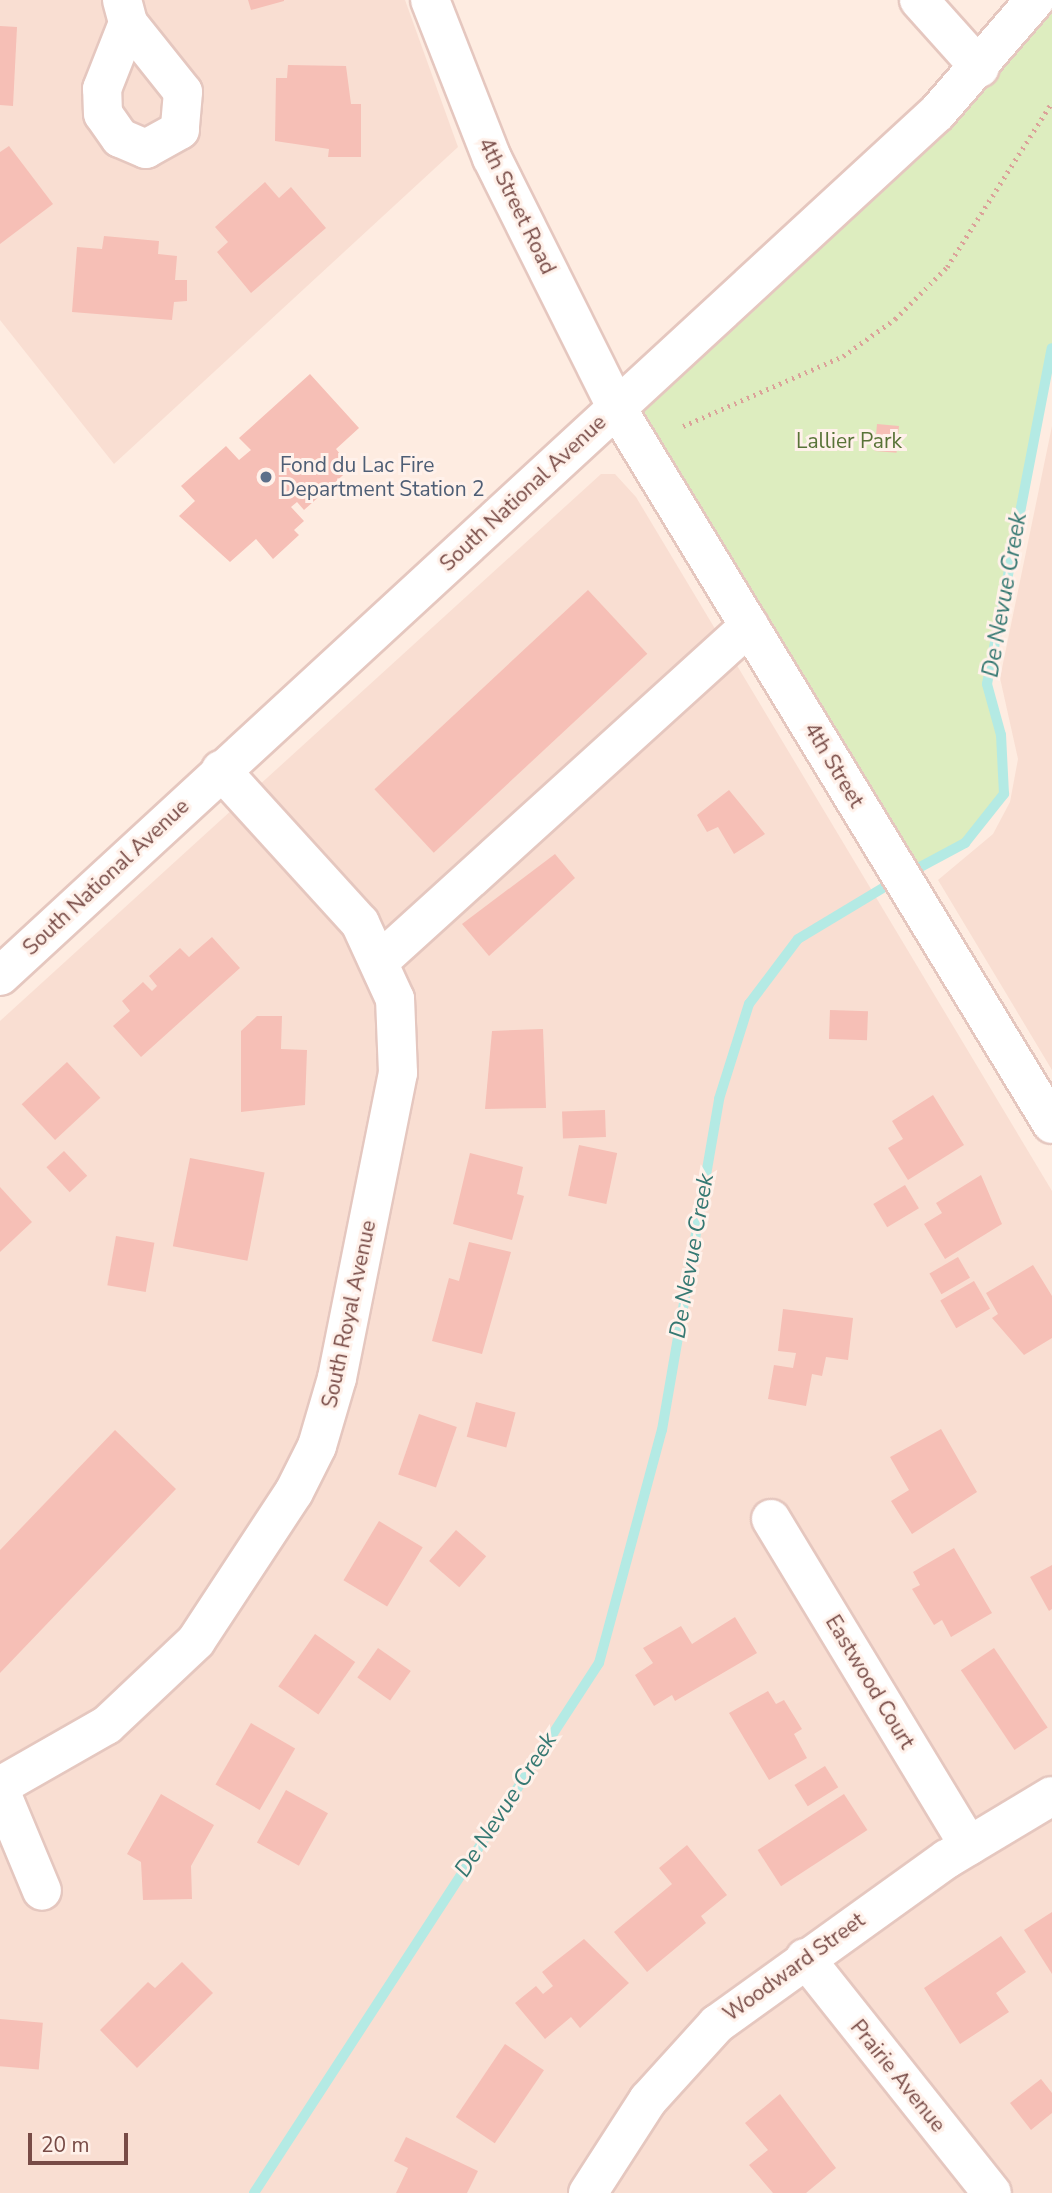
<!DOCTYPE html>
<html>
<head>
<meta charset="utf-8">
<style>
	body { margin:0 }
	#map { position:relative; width:1052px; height:2193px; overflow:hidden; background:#feece1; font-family:"Nunito Sans",sans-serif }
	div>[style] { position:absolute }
	.residential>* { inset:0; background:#f9ded2 }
	.green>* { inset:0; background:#ddedbf }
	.stream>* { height:10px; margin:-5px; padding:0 5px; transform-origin:5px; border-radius:5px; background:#b4eae4 }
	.building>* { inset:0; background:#f6bfb6; transform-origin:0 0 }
	.path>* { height:4.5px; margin-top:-2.25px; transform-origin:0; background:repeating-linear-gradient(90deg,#dba299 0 2px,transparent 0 7px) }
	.roads { filter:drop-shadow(2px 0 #e5c7bf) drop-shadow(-2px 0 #e5c7bf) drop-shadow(0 2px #e5c7bf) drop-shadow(0 -2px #e5c7bf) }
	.minor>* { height:38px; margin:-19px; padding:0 19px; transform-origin:19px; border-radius:19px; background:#fff }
	.dots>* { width:19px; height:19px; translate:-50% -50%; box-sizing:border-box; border:4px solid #fff1ea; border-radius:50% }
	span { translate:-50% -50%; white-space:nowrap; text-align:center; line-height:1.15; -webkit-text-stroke:6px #fff1ea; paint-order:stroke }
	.street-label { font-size:21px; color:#784b46 }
	.park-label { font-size:21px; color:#587337 }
	.service-label { font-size:21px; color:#4e5e75 }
	.left { translate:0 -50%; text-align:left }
	.water-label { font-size:23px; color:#357872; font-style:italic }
	.scale { position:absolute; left:28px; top:2133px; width:100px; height:32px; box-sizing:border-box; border:4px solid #784b46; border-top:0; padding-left:9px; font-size:21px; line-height:24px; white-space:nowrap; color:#784b46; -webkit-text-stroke:5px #fff1ea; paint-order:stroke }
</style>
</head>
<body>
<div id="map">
	<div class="residential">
		<div style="clip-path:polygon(0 0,405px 0,458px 147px,114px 464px,0 320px)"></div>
		<div style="clip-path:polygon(1052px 426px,1052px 1070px,938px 880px,993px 834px,1010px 802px,1018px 759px,1000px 678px)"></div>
		<div style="clip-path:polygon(601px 474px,615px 474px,636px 497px,1052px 1191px,1052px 2193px,0 2193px,0 1021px)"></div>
	</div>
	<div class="green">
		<div style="clip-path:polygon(1052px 0,1052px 348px,987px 684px,1000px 731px,1004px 794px,965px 843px,902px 876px,616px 407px)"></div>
	</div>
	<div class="stream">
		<div style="left:909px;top:873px;width:64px;rotate:-28.2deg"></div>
		<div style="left:965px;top:843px;width:63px;rotate:-51.5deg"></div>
		<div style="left:1004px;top:794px;width:59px;rotate:-92.9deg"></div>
		<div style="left:1001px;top:735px;width:53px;rotate:-105.4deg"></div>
		<div style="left:987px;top:684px;width:342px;rotate:-79.1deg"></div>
		<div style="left:254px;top:2193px;width:632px;rotate:-56.94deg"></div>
		<div style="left:599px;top:1663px;width:241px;rotate:-74.9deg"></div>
		<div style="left:662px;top:1430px;width:336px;rotate:-80.2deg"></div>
		<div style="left:719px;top:1099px;width:100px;rotate:-72.5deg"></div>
		<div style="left:749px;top:1004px;width:81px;rotate:-53deg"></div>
		<div style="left:798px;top:939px;width:114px;rotate:-31deg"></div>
	</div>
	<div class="building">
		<div style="clip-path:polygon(248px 0,284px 0,284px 1px,251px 10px)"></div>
		<div style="clip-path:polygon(0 26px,17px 27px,13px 106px,0 105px)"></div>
		<div style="clip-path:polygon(288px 65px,346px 66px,351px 104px,361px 104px,361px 157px,328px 157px,329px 149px,275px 141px,276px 78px,287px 78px)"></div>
		<div style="clip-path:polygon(9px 146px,53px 204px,0 244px,0 152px)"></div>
		<div style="clip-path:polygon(265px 182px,279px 198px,291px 187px,326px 228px,251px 293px,217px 252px,228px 242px,215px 227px)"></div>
		<div style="clip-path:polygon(104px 236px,159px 241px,158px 254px,177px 256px,175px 280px,187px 280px,187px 301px,174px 302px,172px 320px,72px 312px,77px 247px,102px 249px)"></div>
		<div style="clip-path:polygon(310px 374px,359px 428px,336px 449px,351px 468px,304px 510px,297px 502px,291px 507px,304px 521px,294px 530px,299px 535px,273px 559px,256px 539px,230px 562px,179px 516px,195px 501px,181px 486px,226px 446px,239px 460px,251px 450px,239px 438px)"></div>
		<div style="left:877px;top:424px;width:22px;height:27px;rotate:5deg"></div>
		<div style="left:588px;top:590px;width:87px;height:292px;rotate:47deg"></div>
		<div style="clip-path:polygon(729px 790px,765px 834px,734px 854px,718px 827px,707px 832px,697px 815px)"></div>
		<div style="clip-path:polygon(555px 854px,575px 878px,489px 956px,462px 924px)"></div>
		<div style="clip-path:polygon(212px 937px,240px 968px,141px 1057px,113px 1026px,130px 1011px,122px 1001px,143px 982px,152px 991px,157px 986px,149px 976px,180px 948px,189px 957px)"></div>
		<div style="left:830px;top:1010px;width:38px;height:29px;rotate:2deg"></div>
		<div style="clip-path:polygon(257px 1016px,282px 1016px,281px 1049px,307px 1050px,305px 1105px,241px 1112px,241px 1031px)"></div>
		<div style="clip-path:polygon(543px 1029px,546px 1108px,485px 1109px,492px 1031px)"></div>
		<div style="left:67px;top:1062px;width:49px;height:62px;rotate:47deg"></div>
		<div style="clip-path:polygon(933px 1095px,964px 1145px,908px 1180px,888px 1148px,903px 1139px,892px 1121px)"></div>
		<div style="left:605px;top:1110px;width:27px;height:43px;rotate:88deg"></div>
		<div style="left:579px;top:1145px;width:39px;height:52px;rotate:12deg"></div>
		<div style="left:64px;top:1151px;width:34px;height:24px;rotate:47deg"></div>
		<div style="clip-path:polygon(470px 1153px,523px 1167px,517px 1194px,524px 1196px,512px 1240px,453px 1224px)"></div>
		<div style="left:190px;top:1158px;width:76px;height:90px;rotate:11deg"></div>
		<div style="clip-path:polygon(981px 1175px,1002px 1224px,945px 1259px,924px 1224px,942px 1213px,936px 1203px)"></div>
		<div style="left:905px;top:1185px;width:27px;height:37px;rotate:59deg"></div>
		<div style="clip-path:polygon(0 1187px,32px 1222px,0 1252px)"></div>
		<div style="left:116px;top:1236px;width:39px;height:50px;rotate:10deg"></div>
		<div style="clip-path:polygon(469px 1242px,511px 1252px,482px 1354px,432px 1341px,449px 1278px,459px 1281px)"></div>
		<div style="left:958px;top:1257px;width:24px;height:33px;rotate:60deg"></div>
		<div style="clip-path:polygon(1033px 1265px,1052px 1296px,1052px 1338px,1024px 1355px,992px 1318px,998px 1314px,986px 1293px)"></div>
		<div style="left:974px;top:1281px;width:32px;height:39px;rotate:60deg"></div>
		<div style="clip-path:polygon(783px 1309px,853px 1318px,848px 1360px,826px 1357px,822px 1376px,812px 1374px,806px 1406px,768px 1399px,774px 1365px,793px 1368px,796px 1353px,778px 1351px)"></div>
		<div style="left:476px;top:1402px;width:41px;height:36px;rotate:15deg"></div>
		<div style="left:419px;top:1414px;width:40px;height:64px;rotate:19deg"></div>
		<div style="clip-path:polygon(941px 1429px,977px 1492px,912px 1534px,891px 1501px,909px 1490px,890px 1457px)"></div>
		<div style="clip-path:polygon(115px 1430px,176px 1489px,0 1673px,0 1550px)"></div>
		<div style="left:379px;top:1521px;width:51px;height:69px;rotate:31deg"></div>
		<div style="left:456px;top:1530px;width:40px;height:41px;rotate:41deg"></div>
		<div style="clip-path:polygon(954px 1548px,992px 1613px,951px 1637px,942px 1620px,934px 1625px,912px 1589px,920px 1585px,913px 1572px)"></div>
		<div style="clip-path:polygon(1052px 1565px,1052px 1609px,1049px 1611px,1030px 1577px)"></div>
		<div style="clip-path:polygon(735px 1617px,757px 1653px,675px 1701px,672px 1695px,654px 1706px,635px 1675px,653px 1663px,643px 1648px,681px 1626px,692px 1644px)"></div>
		<div style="left:315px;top:1634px;width:49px;height:64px;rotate:35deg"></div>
		<div style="left:378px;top:1648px;width:40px;height:36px;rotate:35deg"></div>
		<div style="left:994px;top:1648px;width:96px;height:40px;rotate:56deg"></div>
		<div style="clip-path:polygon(768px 1691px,776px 1704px,784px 1700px,802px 1729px,794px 1734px,807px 1758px,769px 1780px,729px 1713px)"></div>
		<div style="left:251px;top:1723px;width:51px;height:71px;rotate:30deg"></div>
		<div style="left:825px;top:1766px;width:25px;height:36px;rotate:58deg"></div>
		<div style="left:286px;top:1790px;width:48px;height:60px;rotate:29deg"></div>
		<div style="clip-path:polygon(161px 1794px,214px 1825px,191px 1866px,192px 1899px,143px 1900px,141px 1862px,127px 1854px)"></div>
		<div style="left:844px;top:1794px;width:43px;height:103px;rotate:57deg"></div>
		<div style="clip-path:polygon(687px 1845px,727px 1895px,701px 1916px,706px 1923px,647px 1972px,614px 1932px,672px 1884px,659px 1868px)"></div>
		<div style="clip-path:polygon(1052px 1912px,1052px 1974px,1024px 1930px)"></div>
		<div style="clip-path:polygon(1001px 1936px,1026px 1972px,996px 1993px,1009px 2012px,960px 2044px,924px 1988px)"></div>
		<div style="clip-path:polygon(584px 1939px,629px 1983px,580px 2028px,571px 2017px,545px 2039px,515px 2003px,536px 1986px,543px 1994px,553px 1986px,542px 1972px)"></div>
		<div style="clip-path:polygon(182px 1962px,213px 1993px,137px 2068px,100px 2030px,148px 1982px,155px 1988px)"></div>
		<div style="left:0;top:2019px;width:43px;height:47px;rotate:5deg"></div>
		<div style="left:505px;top:2044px;width:47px;height:88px;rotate:34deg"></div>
		<div style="clip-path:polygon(1041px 2079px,1052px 2093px,1052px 2113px,1031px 2130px,1010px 2103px)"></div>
		<div style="clip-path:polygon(780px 2094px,836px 2168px,806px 2193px,773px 2193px,749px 2165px,768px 2150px,745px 2123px)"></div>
		<div style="clip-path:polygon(406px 2137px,478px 2171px,467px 2193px,396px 2193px,408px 2168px,394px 2161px)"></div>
	</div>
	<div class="path">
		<div style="left:683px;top:426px;width:175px;rotate:-23.6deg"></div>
		<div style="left:843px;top:356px;width:64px;rotate:-35.4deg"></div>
		<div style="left:895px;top:319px;width:74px;rotate:-45deg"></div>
		<div style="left:947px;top:267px;width:196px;rotate:-57.5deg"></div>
	</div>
	<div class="roads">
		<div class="minor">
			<div style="left:122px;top:0;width:24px;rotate:75deg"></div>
			<div style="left:128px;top:23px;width:88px;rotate:51.4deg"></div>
			<div style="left:183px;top:92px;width:38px;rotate:95deg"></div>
			<div style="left:180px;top:130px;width:39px;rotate:151deg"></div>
			<div style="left:146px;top:149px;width:28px;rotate:-157deg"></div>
			<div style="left:120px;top:138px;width:29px;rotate:-125deg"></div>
			<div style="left:103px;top:114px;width:25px;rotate:-92deg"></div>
			<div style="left:102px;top:89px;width:71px;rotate:-68.5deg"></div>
			<div style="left:430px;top:0;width:170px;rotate:68.6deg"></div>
			<div style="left:492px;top:158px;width:278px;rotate:63.5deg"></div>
			<div style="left:616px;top:407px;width:839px;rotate:58.7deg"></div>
			<div style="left:919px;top:0;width:91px;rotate:48.1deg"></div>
			<div style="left:382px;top:959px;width:496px;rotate:-42.2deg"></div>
			<div style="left:0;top:976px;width:1274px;rotate:-42.65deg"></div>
			<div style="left:937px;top:113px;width:150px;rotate:-49.1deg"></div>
			<div style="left:771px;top:1519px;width:382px;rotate:58.8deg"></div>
			<div style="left:0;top:1786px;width:123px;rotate:-29.7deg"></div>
			<div style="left:107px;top:1725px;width:122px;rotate:-43.3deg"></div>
			<div style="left:196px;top:1641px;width:178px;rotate:-56.7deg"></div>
			<div style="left:294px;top:1492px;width:51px;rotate:-63.4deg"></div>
			<div style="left:317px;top:1446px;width:71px;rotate:-73.6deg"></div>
			<div style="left:337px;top:1378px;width:311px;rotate:-78.7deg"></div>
			<div style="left:398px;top:1073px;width:74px;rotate:-92.3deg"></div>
			<div style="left:395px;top:999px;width:84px;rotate:-114.7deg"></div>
			<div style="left:360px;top:923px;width:207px;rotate:-132.3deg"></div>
			<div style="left:0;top:1790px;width:109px;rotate:67.4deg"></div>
			<div style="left:805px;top:1958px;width:300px;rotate:51.5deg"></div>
			<div style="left:588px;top:2193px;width:111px;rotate:-57.2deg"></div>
			<div style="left:648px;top:2100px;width:103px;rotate:-47.8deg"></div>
			<div style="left:717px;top:2024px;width:283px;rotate:-35.7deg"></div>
			<div style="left:947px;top:1859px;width:122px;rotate:-31deg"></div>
		</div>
	</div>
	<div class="dots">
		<div style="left:266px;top:477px;background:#5c6f8a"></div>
	</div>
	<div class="street-label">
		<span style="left:517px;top:206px;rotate:64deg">4th Street Road</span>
		<span style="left:523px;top:493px;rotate:-43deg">South National Avenue</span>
		<span style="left:834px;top:765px;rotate:59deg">4th Street</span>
		<span style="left:106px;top:877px;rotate:-43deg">South National Avenue</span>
		<span style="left:349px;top:1314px;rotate:-78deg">South Royal Avenue</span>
		<span style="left:870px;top:1682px;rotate:59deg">Eastwood Court</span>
		<span style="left:794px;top:1967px;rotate:-36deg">Woodward Street</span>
		<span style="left:898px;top:2076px;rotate:51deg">Prairie Avenue</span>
	</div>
	<div class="park-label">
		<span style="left:849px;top:441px">Lallier Park</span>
	</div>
	<div class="service-label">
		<span class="left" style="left:280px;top:477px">Fond du Lac Fire<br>Department Station 2</span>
	</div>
	<div class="water-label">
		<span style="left:1005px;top:595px;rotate:-80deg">De Nevue Creek</span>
		<span style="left:692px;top:1256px;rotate:-80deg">De Nevue Creek</span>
		<span style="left:506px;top:1805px;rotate:-57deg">De Nevue Creek</span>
	</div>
	<div class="scale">20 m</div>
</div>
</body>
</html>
